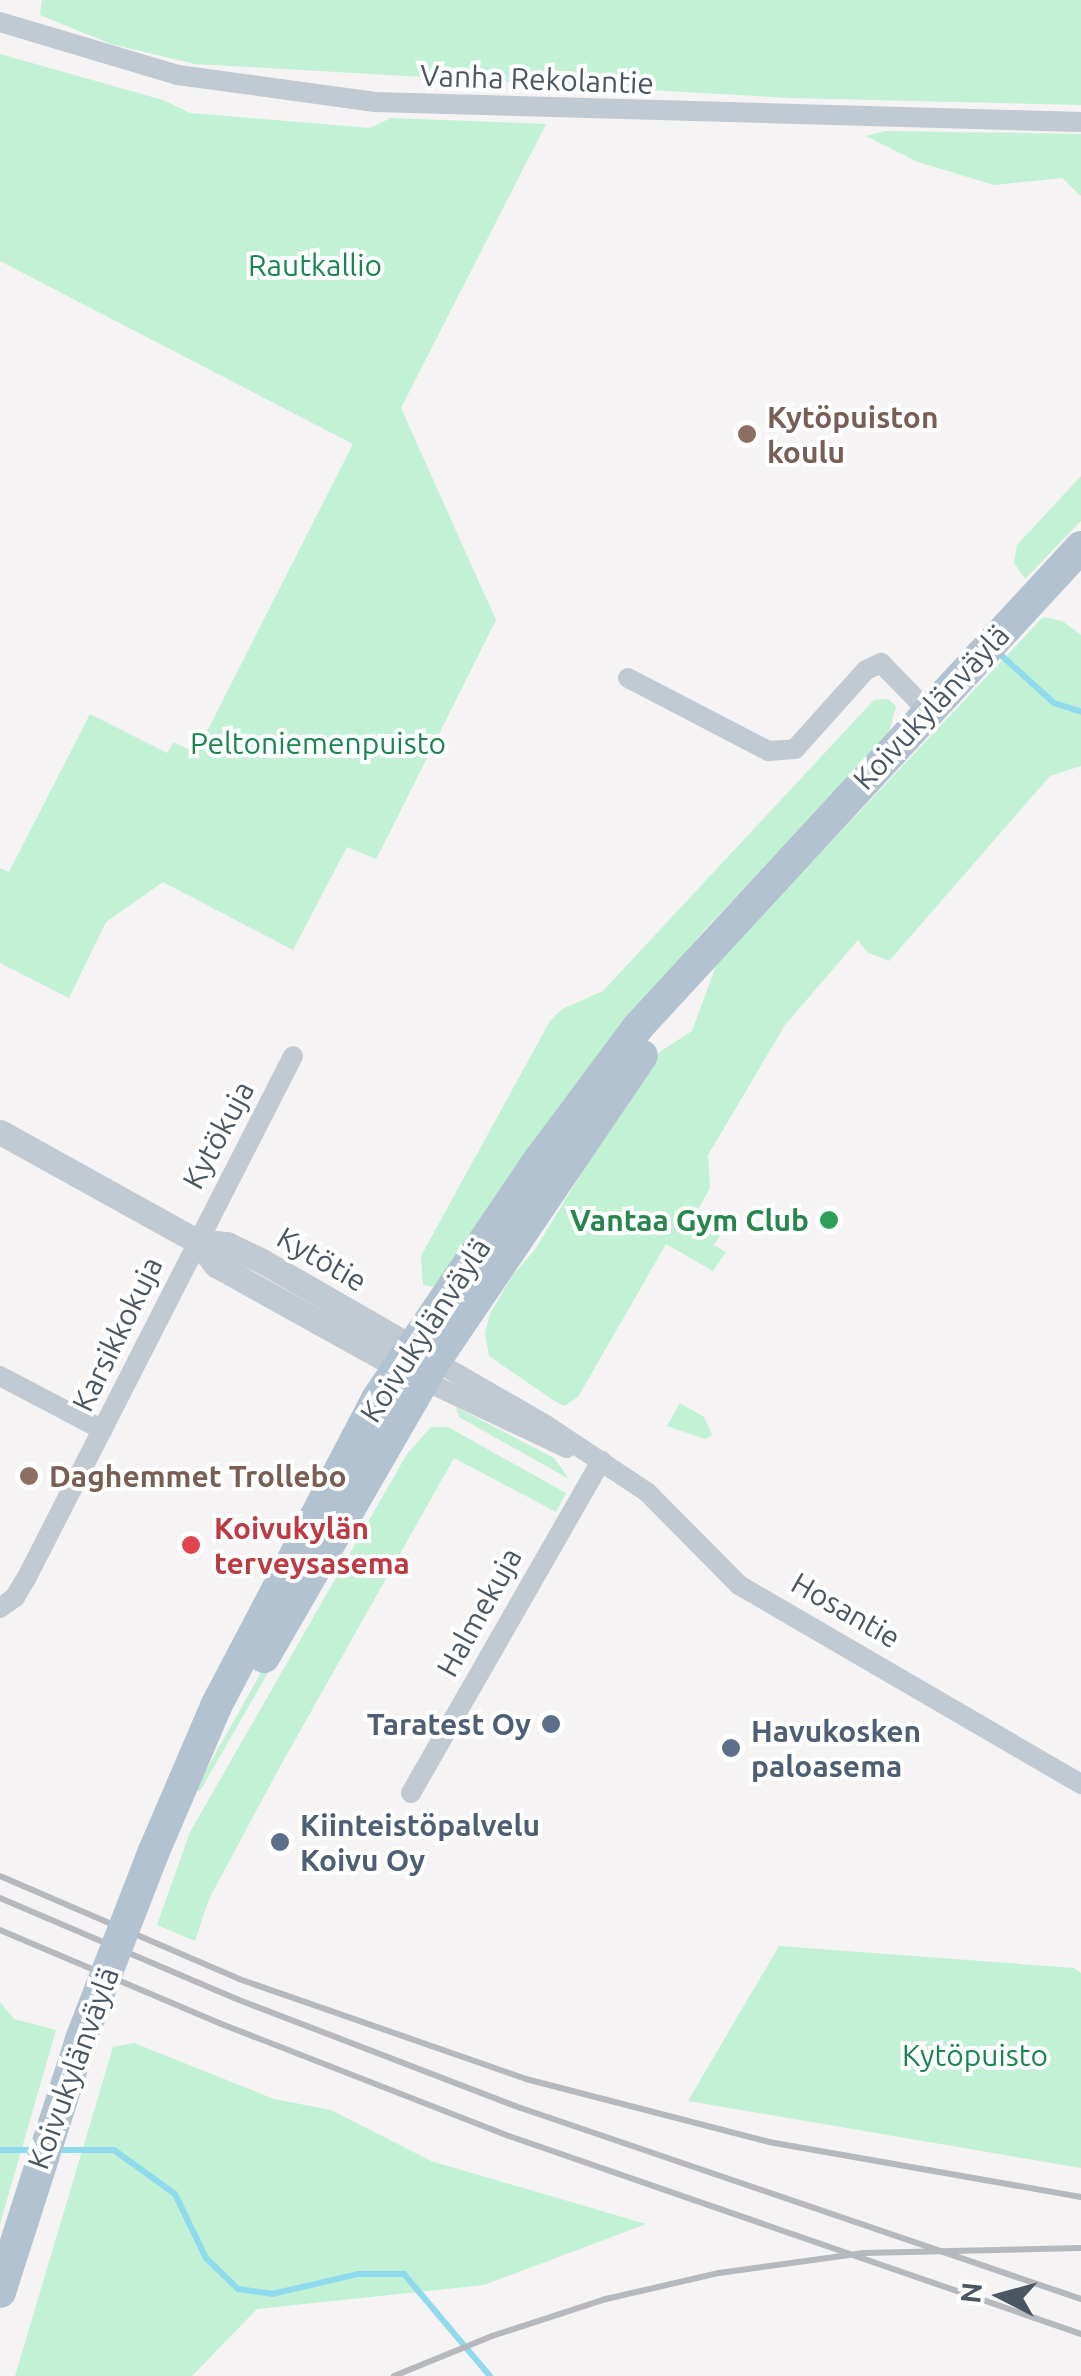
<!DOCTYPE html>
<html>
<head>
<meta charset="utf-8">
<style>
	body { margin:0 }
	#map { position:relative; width:1081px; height:2376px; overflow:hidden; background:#f5f3f3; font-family:Ubuntu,sans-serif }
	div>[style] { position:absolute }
	.green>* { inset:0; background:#c3f1d5 }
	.stream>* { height:6px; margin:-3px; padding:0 3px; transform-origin:3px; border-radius:3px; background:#90daee }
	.minor>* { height:20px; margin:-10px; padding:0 10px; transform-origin:10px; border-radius:10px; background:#c1cad2 }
	.tertiary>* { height:25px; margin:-12.5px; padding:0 12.5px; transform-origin:12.5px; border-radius:12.5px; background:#c1cad2 }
	.primary>* { height:32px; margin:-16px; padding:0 16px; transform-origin:16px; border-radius:16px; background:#b3c2d1 }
	.rail>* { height:6px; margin:-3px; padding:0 3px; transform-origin:3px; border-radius:3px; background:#b5b8bd }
	.primary-bridge>* { height:32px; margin:-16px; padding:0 16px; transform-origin:16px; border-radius:16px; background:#b3c2d1 }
	.dots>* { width:28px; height:28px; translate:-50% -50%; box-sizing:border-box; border:5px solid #fff; border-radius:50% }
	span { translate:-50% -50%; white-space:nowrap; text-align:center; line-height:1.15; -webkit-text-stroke:8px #fff; paint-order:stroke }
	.street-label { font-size:30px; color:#4a5661 }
	.park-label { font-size:30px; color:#17864f }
	.education-label { font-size:30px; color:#785e54; font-weight:700 }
	.left { translate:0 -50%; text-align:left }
	.leisure-label { font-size:30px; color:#27864d; font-weight:700 }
	.right { translate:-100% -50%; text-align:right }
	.health-label { font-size:30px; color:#be3a42; font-weight:700 }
	.service-label { font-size:30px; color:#4e5e75; font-weight:700 }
	.north { position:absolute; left:951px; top:2246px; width:100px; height:100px; -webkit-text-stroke:8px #fff; paint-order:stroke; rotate:276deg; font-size:28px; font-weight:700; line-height:40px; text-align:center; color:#4a5661 }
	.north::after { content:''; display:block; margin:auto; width:35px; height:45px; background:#4a5661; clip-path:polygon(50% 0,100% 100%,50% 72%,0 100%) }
</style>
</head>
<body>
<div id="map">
	<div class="green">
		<div style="clip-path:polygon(42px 0,1081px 0,1081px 105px,790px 98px,195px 64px,111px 44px,40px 15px)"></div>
		<div style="clip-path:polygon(0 54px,163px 100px,190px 113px,370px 128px,391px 118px,546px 124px,401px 408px,496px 620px,387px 838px,376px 859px,347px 847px,293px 950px,163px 882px,106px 922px,69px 998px,0 963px,0 868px,9px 872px,90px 714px,167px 753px,174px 742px,196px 753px,353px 444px,0 261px)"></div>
		<div style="clip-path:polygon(886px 131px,1081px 134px,1081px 196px,1062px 178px,994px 185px,918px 162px,866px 136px)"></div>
		<div style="clip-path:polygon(1081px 476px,1081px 521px,1025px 579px,1014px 563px,1017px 545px)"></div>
		<div style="clip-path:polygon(1043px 617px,1062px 621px,1081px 635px,1081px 766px,1050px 776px,889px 961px,867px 952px,858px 940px,785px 1025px,708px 1155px,710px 1188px,696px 1213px,724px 1229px,714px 1245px,726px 1252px,713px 1271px,666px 1244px,578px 1397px,564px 1406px,553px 1400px,489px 1356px,485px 1333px,490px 1314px,512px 1276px,534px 1251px,644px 1071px,661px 1051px,692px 1031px,717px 963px)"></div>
		<div style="clip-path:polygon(888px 699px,896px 706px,889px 733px,701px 934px,604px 1053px,437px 1287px,423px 1285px,421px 1256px,550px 1021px,562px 1009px,603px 991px,874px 700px)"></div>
		<div style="clip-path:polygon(680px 1403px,704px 1417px,712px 1435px,705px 1439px,667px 1426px)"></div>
		<div style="clip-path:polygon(456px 1407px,554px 1458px,569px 1479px,459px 1417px)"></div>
		<div style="clip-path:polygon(431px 1427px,448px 1427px,566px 1493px,556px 1512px,454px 1458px,277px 1772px,209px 1899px,195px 1941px,157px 1925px,190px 1832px,407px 1454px)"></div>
		<div style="clip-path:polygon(397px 1431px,344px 1541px,200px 1791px,195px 1790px)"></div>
		<div style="clip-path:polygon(779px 1946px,1074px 1968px,1081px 1973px,1081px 2168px,688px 2101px)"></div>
		<div style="clip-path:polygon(0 2002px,14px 2019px,56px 2030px,0 2224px)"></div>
		<div style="clip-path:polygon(134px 2043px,274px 2099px,331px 2110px,431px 2161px,646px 2224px,484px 2285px,257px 2309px,192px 2376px,15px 2376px,113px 2047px)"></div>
	</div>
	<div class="stream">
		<div style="left:1002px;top:656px;width:70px;rotate:42.1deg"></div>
		<div style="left:1054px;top:703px;width:28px;rotate:18deg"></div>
		<div style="left:0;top:2150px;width:34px"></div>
		<div style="left:56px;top:2150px;width:58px"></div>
		<div style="left:114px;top:2150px;width:75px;rotate:35.8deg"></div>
		<div style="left:175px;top:2194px;width:71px;rotate:64.2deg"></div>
		<div style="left:206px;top:2258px;width:45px;rotate:44.1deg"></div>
		<div style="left:238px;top:2289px;width:34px;rotate:8deg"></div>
		<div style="left:272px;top:2294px;width:88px;rotate:-13.1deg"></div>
		<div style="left:358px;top:2274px;width:46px"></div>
		<div style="left:404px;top:2274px;width:133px;rotate:49.9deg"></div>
	</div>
	<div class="minor">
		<div style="left:0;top:22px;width:186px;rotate:16.6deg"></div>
		<div style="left:178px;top:75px;width:199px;rotate:7.8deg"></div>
		<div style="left:375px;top:102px;width:706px;rotate:1.62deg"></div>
		<div style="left:628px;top:678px;width:158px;rotate:27.5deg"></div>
		<div style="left:768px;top:751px;width:27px;rotate:-4deg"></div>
		<div style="left:795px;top:749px;width:106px;rotate:-48.1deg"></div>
		<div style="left:866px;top:670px;width:17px;rotate:-25deg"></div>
		<div style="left:881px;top:663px;width:66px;rotate:45.6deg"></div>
		<div style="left:435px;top:1361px;width:128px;rotate:30deg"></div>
		<div style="left:546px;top:1425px;width:121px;rotate:33.6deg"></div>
		<div style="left:647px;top:1492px;width:131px;rotate:45.3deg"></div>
		<div style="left:739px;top:1585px;width:396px;rotate:30.2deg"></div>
		<div style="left:0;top:1376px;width:116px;rotate:27.7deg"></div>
		<div style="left:423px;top:1380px;width:159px;rotate:25.3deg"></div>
		<div style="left:0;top:1608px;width:19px;rotate:-36deg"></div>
		<div style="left:15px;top:1597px;width:21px;rotate:-59deg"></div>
		<div style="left:26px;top:1579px;width:587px;rotate:-62.95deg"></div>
		<div style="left:411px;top:1793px;width:383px;rotate:-60.2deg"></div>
	</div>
	<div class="tertiary">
		<div style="left:0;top:1132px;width:225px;rotate:29deg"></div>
		<div style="left:197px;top:1241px;width:31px;rotate:52deg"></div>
		<div style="left:216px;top:1265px;width:224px;rotate:29.1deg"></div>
		<div style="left:197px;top:1241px;width:30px;rotate:6deg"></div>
		<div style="left:227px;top:1244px;width:39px;rotate:26deg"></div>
		<div style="left:262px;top:1261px;width:190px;rotate:29.9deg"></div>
	</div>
	<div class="primary">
		<div style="left:264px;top:1657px;width:342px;rotate:-60deg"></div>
		<div style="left:435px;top:1361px;width:369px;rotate:-55.9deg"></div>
		<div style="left:154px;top:1851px;width:158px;rotate:-66.8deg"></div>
		<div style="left:216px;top:1706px;width:347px;rotate:-62.3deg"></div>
		<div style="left:377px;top:1399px;width:289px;rotate:-55.9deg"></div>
		<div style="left:539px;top:1160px;width:166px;rotate:-53.3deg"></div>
		<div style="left:638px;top:1027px;width:653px;rotate:-47.3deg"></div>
	</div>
	<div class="rail">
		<div style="left:0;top:1876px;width:260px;rotate:23.3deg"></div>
		<div style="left:239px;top:1979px;width:304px;rotate:19.2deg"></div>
		<div style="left:526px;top:2079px;width:251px;rotate:14.5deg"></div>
		<div style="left:769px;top:2142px;width:317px;rotate:10deg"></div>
		<div style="left:0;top:1898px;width:254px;rotate:23.1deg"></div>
		<div style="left:234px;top:1998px;width:307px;rotate:21deg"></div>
		<div style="left:521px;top:2108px;width:592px;rotate:18.83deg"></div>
		<div style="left:0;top:1930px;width:238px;rotate:23deg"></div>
		<div style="left:219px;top:2023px;width:311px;rotate:21.3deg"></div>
		<div style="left:509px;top:2136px;width:605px;rotate:19.09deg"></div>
		<div style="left:394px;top:2376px;width:106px;rotate:-22.2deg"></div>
		<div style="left:492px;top:2336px;width:120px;rotate:-18deg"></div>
		<div style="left:606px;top:2299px;width:116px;rotate:-13deg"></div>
		<div style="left:719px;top:2273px;width:146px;rotate:-7.9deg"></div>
		<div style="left:864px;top:2253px;width:217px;rotate:-1.3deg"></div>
	</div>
	<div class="primary-bridge">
		<div style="left:0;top:2292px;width:266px;rotate:-72.2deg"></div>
		<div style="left:81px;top:2039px;width:202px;rotate:-68.8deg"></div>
	</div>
	<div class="dots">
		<div style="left:747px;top:434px;background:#8d6e63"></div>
		<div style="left:829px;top:1220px;background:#2e9e5b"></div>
		<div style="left:29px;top:1476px;background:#8d6e63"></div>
		<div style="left:191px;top:1545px;background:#e0444e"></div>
		<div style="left:551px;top:1724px;background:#5c6f8a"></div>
		<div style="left:731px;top:1748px;background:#5c6f8a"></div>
		<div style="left:280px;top:1842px;background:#5c6f8a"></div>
	</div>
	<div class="street-label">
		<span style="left:537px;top:79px;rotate:2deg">Vanha Rekolantie</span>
		<span style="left:931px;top:707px;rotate:-47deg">Koivukylänväylä</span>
		<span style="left:218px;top:1135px;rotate:-62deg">Kytökuja</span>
		<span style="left:322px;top:1259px;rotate:30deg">Kytötie</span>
		<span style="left:425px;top:1330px;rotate:-57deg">Koivukylänväylä</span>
		<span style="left:117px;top:1334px;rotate:-64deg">Karsikkokuja</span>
		<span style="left:846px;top:1610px;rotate:30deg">Hosantie</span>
		<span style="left:479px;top:1612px;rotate:-61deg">Halmekuja</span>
		<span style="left:73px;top:2068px;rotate:-70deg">Koivukylänväylä</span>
	</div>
	<div class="park-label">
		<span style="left:315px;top:265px">Rautkallio</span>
		<span style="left:318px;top:743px">Peltoniemenpuisto</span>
		<span style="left:975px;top:2055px">Kytöpuisto</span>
	</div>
	<div class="education-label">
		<span class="left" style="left:767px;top:434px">Kytöpuiston<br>koulu</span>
		<span class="left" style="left:49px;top:1476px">Daghemmet Trollebo</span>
	</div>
	<div class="leisure-label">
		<span class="right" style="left:809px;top:1220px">Vantaa Gym Club</span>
	</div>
	<div class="health-label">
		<span class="left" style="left:214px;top:1545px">Koivukylän<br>terveysasema</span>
	</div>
	<div class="service-label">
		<span class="right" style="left:531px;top:1724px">Taratest Oy</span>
		<span class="left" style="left:751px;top:1748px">Havukosken<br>paloasema</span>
		<span class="left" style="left:300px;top:1842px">Kiinteistöpalvelu<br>Koivu Oy</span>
	</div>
	<div class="north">N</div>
</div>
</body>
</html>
